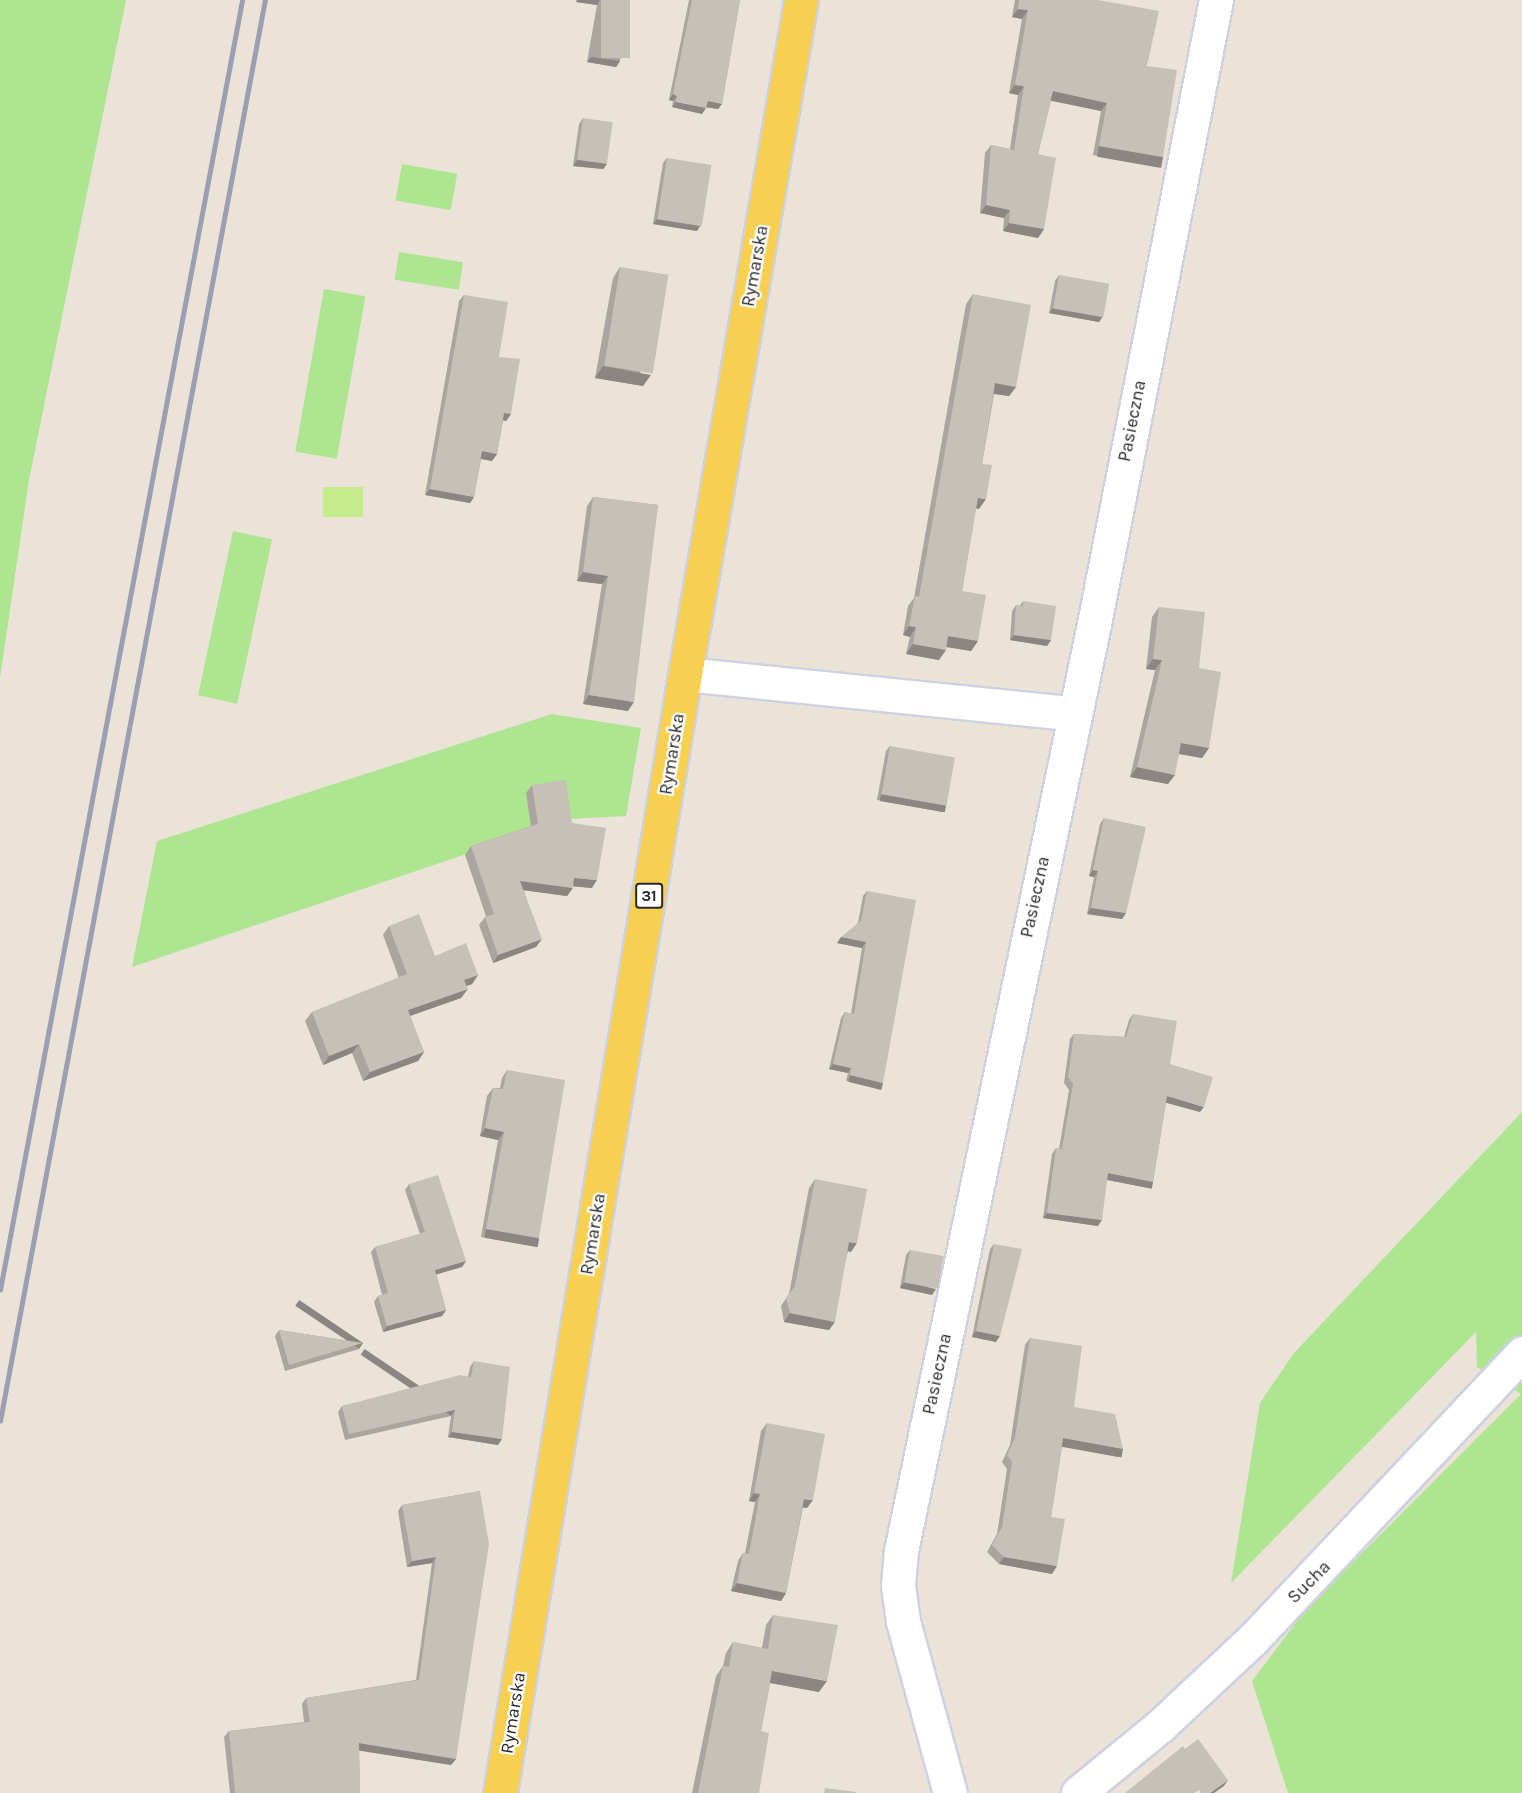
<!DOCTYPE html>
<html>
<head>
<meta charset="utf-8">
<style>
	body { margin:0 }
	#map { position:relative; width:1522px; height:1793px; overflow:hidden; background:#ebe3d8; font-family:Karla,sans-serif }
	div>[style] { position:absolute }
	.green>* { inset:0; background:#aee591; transform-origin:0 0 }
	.pitch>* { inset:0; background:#c5ed8c; transform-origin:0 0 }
	.roads { filter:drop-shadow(2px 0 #cdd1e2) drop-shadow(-2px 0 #cdd1e2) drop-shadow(0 2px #cdd1e2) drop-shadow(0 -2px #cdd1e2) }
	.minor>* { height:33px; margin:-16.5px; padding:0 16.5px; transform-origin:16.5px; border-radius:16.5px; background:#fff }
	.major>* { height:33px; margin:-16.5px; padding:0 16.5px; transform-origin:16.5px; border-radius:16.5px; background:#f7cf51 }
	.rail>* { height:4.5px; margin:-2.25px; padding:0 2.25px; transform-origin:2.25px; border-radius:2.25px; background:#9b9fb3 }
	.wall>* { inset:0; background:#aaa59e }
	.shaded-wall>* { inset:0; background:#8b8681; transform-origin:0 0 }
	.building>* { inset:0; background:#c6c0b8; transform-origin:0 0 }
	span { translate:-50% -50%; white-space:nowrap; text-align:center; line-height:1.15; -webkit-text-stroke:4.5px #fff; paint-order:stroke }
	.shield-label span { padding:2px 4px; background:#fff; border:2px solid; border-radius:4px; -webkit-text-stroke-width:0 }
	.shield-label { font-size:16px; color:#282828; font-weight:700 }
	.street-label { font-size:18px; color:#282828 }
</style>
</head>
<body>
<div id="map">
	<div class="green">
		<div style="clip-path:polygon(0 0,126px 0,29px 480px,0 678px)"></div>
		<div style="left:402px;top:164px;width:56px;height:37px;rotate:10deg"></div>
		<div style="left:399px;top:252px;width:65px;height:28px;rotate:9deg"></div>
		<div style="left:324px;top:289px;width:42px;height:165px;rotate:10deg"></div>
		<div style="left:233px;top:531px;width:40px;height:168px;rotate:12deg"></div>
		<div style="clip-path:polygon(552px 714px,641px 728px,626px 816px,570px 819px,132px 967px,157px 841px)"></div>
		<div style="clip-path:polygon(1522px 1112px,1522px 1793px,1288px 1793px,1252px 1681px,1307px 1608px,1521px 1394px,1477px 1367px,1476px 1332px,1231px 1583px,1260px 1403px,1294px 1353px)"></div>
	</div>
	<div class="pitch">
		<div style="left:323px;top:487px;width:40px;height:30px"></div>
	</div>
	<div class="roads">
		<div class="minor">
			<div style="left:685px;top:674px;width:389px;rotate:5.8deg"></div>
			<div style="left:950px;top:1793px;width:178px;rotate:-105.3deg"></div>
			<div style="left:903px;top:1621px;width:36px;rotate:-98deg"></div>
			<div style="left:898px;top:1585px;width:34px;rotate:-85deg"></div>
			<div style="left:901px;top:1551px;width:947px;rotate:-78.24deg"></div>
			<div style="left:1094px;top:624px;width:636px;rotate:-78.94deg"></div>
			<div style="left:1078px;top:1793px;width:106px;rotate:-39.3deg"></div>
			<div style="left:1160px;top:1726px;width:126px;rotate:-43.1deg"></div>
			<div style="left:1252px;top:1640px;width:394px;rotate:-46.7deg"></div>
		</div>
		<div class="major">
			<div style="left:500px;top:1793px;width:1134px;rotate:-80.61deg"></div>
			<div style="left:685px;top:674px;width:684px;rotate:-80.23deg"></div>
		</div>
	</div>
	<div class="rail">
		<div style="left:0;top:1290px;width:1313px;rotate:-79.37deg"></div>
		<div style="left:0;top:1421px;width:1445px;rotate:-79.44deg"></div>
	</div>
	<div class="wall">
		<div style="clip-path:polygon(577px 0,630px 0,620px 61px,616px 67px,587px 62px,597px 5px,576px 2px)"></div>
		<div style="clip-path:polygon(689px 0,740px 0,722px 104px,718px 109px,706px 107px,702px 114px,672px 107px,673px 101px,669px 100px)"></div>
		<div style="clip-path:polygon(1015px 0,1098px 0,1147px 66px,1163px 157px,1157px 166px,1093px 155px,1101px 111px,1051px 100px,1038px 154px,1044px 229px,1038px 238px,1003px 231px,1004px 218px,980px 213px,985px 153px,991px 145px,1010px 149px,1018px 95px,1009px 93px,1022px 19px,1012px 17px)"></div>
		<div style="clip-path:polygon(583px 118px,607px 164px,603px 169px,573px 166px,579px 124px)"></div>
		<div style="clip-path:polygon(667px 158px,697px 231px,653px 224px,663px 163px)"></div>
		<div style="clip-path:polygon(620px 267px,643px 386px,595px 378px,613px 278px)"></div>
		<div style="clip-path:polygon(1059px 275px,1103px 316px,1099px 322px,1049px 313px,1055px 281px)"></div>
		<div style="clip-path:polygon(973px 294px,1016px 387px,1009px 396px,994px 394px,982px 464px,979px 509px,976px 508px,962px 591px,978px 641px,971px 651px,946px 647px,939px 660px,906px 654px,910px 637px,903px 635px,908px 606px,914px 598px,966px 304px)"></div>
		<div style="clip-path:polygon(464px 295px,499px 357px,511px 414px,506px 421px,503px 420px,497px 454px,492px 461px,481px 459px,474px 497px,470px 503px,425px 495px,459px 301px)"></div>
		<div style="clip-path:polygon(593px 497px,658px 505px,628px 711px,583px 704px,602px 584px,577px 581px,587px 506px)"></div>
		<div style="clip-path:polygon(1023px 601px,1051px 640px,1047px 646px,1010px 640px,1012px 611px,1016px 605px,1020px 606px)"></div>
		<div style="clip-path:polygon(1159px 607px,1199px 668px,1209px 748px,1202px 758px,1179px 754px,1168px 784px,1130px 777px,1155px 670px,1146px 669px,1152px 617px)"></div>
		<div style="clip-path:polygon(890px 746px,946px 806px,942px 812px,877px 800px,886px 751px)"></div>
		<div style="clip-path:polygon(532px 785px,572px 823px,592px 888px,573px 886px,567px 896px,524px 890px,536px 947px,493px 963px,479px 925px,486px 916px,465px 855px,471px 846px,531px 826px,526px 793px)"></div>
		<div style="clip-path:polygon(1104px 818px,1126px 913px,1122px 919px,1087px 914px,1094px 877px,1089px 876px,1100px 824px)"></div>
		<div style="clip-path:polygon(867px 891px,883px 1083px,879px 1089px,846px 1081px,848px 1073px,829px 1069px,841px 1018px,845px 1012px,851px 1014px,862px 948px,837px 943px,858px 923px,863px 896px)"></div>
		<div style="clip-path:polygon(389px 926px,435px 956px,478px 975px,472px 984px,466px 986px,461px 998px,410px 1016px,424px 1052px,418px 1061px,363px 1081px,352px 1053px,323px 1065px,305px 1021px,312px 1012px,399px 978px,383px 935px)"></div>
		<div style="clip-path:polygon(1133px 1014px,1170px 1064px,1200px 1112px,1166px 1102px,1153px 1182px,1149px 1188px,1107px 1180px,1098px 1226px,1043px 1218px,1052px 1154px,1056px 1148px,1059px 1149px,1069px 1090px,1064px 1083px,1070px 1039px,1074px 1034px,1124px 1037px,1129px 1020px)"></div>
		<div style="clip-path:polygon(507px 1070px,539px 1238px,534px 1246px,481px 1237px,498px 1140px,480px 1136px,487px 1096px,493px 1088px,500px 1088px,502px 1078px)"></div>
		<div style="clip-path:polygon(815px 1179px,851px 1252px,848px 1251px,829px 1330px,784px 1322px,781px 1306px,789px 1294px,809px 1188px)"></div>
		<div style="clip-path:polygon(409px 1184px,466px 1261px,462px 1267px,436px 1274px,446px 1310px,442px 1316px,383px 1332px,374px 1302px,378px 1296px,382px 1295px,371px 1252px,375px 1247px,420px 1234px,405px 1190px)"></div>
		<div style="clip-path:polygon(994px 1244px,996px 1342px,972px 1337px,990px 1249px)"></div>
		<div style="clip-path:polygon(910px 1250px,932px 1295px,900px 1288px,906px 1255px)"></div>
		<div style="clip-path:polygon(279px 1330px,363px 1343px,359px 1349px,285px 1371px,275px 1336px)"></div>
		<div style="clip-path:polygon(1030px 1338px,1074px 1407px,1118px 1457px,1062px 1446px,1051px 1517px,1052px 1574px,999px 1564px,987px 1552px,997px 1534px,1007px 1469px,1002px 1462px,1010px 1445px,1025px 1345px)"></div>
		<div style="clip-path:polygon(474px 1361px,498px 1445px,448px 1437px,451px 1416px,345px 1440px,338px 1412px,342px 1406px,468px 1377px,470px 1367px)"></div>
		<div style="clip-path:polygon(767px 1423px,807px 1508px,803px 1507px,786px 1593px,781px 1601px,731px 1591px,738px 1561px,743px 1553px,745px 1553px,755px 1502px,749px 1501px,761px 1431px)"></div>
		<div style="clip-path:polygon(480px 1491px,456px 1759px,451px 1765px,359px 1750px,360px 1793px,230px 1793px,224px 1737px,229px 1731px,304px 1722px,302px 1704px,306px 1698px,416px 1680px,432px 1563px,407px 1567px,398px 1511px,402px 1505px)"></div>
		<div style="clip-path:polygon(773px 1615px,819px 1692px,770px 1683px,761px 1731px,759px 1793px,692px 1793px,716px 1676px,723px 1666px,726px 1653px,733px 1642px,762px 1648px,766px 1625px)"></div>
	</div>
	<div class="shaded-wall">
		<div style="clip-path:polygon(577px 0,600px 0,597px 5px,576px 2px)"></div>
		<div style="clip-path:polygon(1018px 9px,1028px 10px,1022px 19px,1012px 17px)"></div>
		<div style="clip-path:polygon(591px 57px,620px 61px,616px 67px,587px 62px)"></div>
		<div style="clip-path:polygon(1015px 85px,1024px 86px,1018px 95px,1009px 93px)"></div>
		<div style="clip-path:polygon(1053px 91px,1107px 103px,1101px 111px,1047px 100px)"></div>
		<div style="clip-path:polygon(673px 94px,677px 96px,673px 101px,669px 100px)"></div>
		<div style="clip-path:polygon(708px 101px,722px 104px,718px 109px,704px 107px)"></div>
		<div style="clip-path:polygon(676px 102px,706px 108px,702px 114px,672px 107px)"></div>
		<div style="left:1099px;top:146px;width:65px;height:11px;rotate:10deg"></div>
		<div style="clip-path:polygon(577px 160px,607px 164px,603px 169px,573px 166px)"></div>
		<div style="clip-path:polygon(986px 205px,1010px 210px,1004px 218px,980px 213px)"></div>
		<div style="clip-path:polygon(657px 219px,701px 225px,697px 231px,653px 224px)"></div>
		<div style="clip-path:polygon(1009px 223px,1044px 229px,1038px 238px,1003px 231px)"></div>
		<div style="clip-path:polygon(1053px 308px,1103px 316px,1099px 322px,1049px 313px)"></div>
		<div style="clip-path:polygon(603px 366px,651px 375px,643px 386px,595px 378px)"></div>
		<div style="clip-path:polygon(995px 383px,1016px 387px,1009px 396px,988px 393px)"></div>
		<div style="clip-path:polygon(504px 413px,511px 414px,506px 421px,499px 419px)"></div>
		<div style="clip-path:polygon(482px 451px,497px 454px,492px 461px,477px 458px)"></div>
		<div style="clip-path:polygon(430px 489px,474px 497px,470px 503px,425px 495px)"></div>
		<div style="clip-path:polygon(978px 498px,986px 499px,979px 509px,971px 507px)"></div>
		<div style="clip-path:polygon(583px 572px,608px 576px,602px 584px,577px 581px)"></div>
		<div style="clip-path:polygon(909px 626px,916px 627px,910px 637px,903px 635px)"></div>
		<div style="clip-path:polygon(1014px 635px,1051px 640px,1047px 646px,1010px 640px)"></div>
		<div style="clip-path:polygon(948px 636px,978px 641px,971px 651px,941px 646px)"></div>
		<div style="clip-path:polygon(913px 644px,946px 650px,939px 660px,906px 654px)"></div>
		<div style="clip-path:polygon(1153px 659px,1162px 660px,1155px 670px,1146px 669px)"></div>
		<div style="clip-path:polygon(589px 695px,634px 702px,628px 711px,583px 704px)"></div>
		<div style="clip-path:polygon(1181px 743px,1209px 748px,1202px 758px,1174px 753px)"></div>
		<div style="clip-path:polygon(1137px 767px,1175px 775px,1168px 784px,1130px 777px)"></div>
		<div style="left:881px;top:794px;width:66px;height:7px;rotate:10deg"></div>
		<div style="clip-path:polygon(1093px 870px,1098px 871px,1094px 877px,1089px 876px)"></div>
		<div style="clip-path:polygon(574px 878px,597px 880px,592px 888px,569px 886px)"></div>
		<div style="clip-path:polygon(520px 881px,573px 888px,567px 896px,514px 889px)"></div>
		<div style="clip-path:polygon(1091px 908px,1126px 913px,1122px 919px,1087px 914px)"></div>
		<div style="clip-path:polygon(841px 937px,866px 942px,862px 948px,837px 943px)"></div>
		<div style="clip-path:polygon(542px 939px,536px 947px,493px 963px,498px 955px)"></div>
		<div style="clip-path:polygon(478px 975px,472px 984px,458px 989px,464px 980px)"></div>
		<div style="clip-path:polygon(468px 989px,461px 998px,401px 1019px,408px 1010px)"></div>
		<div style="clip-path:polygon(359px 1044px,352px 1053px,323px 1065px,329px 1056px)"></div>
		<div style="clip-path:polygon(424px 1052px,418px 1061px,363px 1081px,370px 1072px)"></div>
		<div style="clip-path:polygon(833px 1064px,851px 1068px,848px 1073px,829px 1069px)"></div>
		<div style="left:850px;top:1075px;width:34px;height:7px;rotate:14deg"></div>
		<div style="clip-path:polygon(1167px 1096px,1204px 1107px,1200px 1112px,1163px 1102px)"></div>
		<div style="clip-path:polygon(485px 1128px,504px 1132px,498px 1140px,480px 1136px)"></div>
		<div style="left:1108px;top:1173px;width:46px;height:7px;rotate:11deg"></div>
		<div style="clip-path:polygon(1047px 1213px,1102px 1220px,1098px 1226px,1043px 1218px)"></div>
		<div style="left:486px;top:1229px;width:54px;height:9px;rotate:10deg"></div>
		<div style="clip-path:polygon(849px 1242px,857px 1243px,851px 1252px,844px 1250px)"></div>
		<div style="clip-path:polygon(466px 1261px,462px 1267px,431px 1276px,435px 1270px)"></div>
		<div style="clip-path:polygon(904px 1282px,936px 1289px,932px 1295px,900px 1288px)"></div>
		<div style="clip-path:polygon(446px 1310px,442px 1316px,383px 1332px,387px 1326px)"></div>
		<div style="clip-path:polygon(790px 1313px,835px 1322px,829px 1330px,784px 1322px)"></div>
		<div style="clip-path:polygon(976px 1331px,1000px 1336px,996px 1342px,972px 1337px)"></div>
		<div style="left:363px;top:1343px;width:7px;height:77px;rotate:124deg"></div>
		<div style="left:455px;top:1410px;width:7px;height:109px;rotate:124deg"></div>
		<div style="clip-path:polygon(452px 1432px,502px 1439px,498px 1445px,448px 1437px)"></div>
		<div style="left:1063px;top:1438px;width:61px;height:9px;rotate:10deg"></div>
		<div style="clip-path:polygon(754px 1493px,760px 1494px,755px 1502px,749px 1501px)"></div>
		<div style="clip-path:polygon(804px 1499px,813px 1500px,807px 1508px,799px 1507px)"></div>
		<div style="clip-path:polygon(436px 1557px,432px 1563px,407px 1567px,412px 1561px)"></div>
		<div style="clip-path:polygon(1004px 1557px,1057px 1566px,1052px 1574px,999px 1564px)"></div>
		<div style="clip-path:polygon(737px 1583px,786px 1593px,781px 1601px,731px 1591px)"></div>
		<div style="clip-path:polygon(772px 1671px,827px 1681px,819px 1692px,765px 1682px)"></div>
		<div style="clip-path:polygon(359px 1743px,456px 1759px,451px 1765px,355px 1750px)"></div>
		<div style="clip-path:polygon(1228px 1780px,1224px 1786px,1214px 1793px,1210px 1793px)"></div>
	</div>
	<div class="building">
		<div style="left:601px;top:0;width:29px;height:58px"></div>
		<div style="clip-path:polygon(692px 0,740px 0,722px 104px,708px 101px,706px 108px,676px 102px,677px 96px,673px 94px)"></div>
		<div style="clip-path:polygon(1019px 0,1098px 0,1159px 11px,1147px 66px,1177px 70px,1163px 157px,1099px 146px,1107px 103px,1053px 91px,1038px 154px,1056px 158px,1044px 229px,1009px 223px,1010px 210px,986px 205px,991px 145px,1014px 150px,1024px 86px,1015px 85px,1028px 10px,1018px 9px)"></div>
		<div style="left:583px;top:118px;width:30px;height:42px;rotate:8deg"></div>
		<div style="left:667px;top:158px;width:45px;height:62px;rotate:9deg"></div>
		<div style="left:620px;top:267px;width:49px;height:100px;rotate:9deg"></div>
		<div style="left:1059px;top:275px;width:51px;height:34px;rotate:10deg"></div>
		<div style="clip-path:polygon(973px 294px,1031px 305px,1016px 387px,995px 383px,982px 464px,992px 465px,986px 499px,978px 498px,962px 591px,986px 595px,978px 641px,948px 636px,946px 650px,913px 644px,916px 627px,909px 626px,915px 596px,919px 597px)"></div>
		<div style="clip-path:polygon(464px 295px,508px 302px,499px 357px,520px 359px,511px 414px,504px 413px,497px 454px,482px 451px,474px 497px,430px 489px)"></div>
		<div style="clip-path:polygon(593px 497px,658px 505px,634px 702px,589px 695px,608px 576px,583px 572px)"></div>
		<div style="clip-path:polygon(1023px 601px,1056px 606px,1051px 640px,1014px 635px,1016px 605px,1023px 606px)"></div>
		<div style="clip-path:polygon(1159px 607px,1205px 612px,1199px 668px,1221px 672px,1209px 748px,1181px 743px,1175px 775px,1137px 767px,1162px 660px,1153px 659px)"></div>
		<div style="left:890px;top:746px;width:66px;height:49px;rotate:10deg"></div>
		<div style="clip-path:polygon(566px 780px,572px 823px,606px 828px,597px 880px,574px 878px,573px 888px,520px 881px,542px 939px,498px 955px,485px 917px,494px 914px,471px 846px,538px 824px,532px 785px)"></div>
		<div style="clip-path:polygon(1104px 818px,1146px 827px,1126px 913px,1091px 908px,1098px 871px,1093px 870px)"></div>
		<div style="clip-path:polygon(867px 891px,916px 900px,883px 1083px,850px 1075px,851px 1068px,833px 1064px,845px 1012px,854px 1014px,866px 942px,841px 937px,861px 921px)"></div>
		<div style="clip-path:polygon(419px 914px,435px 956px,466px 943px,478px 975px,464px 980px,468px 989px,408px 1010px,424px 1052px,370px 1072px,359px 1044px,329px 1056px,312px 1012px,407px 974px,389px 926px)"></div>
		<div style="clip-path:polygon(1133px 1014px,1177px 1021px,1170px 1064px,1213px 1077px,1204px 1107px,1167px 1096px,1153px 1182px,1108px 1173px,1102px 1220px,1047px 1213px,1056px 1148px,1062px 1149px,1073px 1084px,1068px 1077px,1074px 1034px,1126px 1037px)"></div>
		<div style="clip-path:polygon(507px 1070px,565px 1080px,539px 1238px,486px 1229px,504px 1132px,485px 1128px,493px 1088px,503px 1089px)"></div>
		<div style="clip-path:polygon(438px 1175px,466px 1261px,435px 1270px,446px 1310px,387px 1326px,378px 1296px,388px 1293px,375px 1247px,425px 1232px,409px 1184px)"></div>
		<div style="clip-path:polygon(815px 1179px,867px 1189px,857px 1243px,849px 1242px,835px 1322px,790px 1313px,786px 1298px,795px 1286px)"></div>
		<div style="clip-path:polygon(994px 1244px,1022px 1249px,1000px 1336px,976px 1331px)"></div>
		<div style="left:910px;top:1250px;width:34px;height:33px;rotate:10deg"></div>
		<div style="clip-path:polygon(279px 1330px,363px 1343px,289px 1365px)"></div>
		<div style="clip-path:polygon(1030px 1338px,1082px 1346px,1074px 1407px,1115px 1414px,1123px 1449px,1063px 1438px,1051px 1517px,1065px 1519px,1057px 1566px,1004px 1557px,992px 1545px,1002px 1527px,1012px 1462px,1007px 1455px,1015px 1438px)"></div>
		<div style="clip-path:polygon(474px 1361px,510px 1367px,502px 1439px,452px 1432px,455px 1410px,349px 1434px,342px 1406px,460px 1375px,471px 1377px)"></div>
		<div style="clip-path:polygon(767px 1423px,825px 1434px,813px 1500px,804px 1499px,786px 1593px,737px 1583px,743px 1553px,749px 1554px,760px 1494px,754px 1493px)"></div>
		<div style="clip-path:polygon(480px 1491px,489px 1544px,456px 1759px,359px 1743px,360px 1793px,235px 1793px,229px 1731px,310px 1722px,306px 1698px,419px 1680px,436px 1557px,412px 1561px,402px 1505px)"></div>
		<div style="clip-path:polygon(773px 1615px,838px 1625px,827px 1681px,772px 1671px,761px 1731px,769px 1733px,759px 1793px,698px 1793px,723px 1666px,729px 1667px,733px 1642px,768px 1649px)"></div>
		<div style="clip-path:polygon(1198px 1739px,1228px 1780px,1210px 1793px,1201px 1793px,1199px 1790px,1194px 1793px,1125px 1793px,1183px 1746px,1185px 1749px)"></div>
		<div style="clip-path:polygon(825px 1788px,856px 1792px,856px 1793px,824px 1793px)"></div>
	</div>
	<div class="shield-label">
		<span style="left:649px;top:896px">31</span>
	</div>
	<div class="street-label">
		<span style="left:755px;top:266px;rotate:-80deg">Rymarska</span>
		<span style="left:1132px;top:421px;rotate:-79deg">Pasieczna</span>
		<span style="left:672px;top:754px;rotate:-81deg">Rymarska</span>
		<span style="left:1035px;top:897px;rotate:-78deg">Pasieczna</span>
		<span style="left:593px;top:1234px;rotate:-81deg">Rymarska</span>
		<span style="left:937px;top:1374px;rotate:-78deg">Pasieczna</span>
		<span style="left:1309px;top:1582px;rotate:-45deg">Sucha</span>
		<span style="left:513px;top:1713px;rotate:-81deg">Rymarska</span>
	</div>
</div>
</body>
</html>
